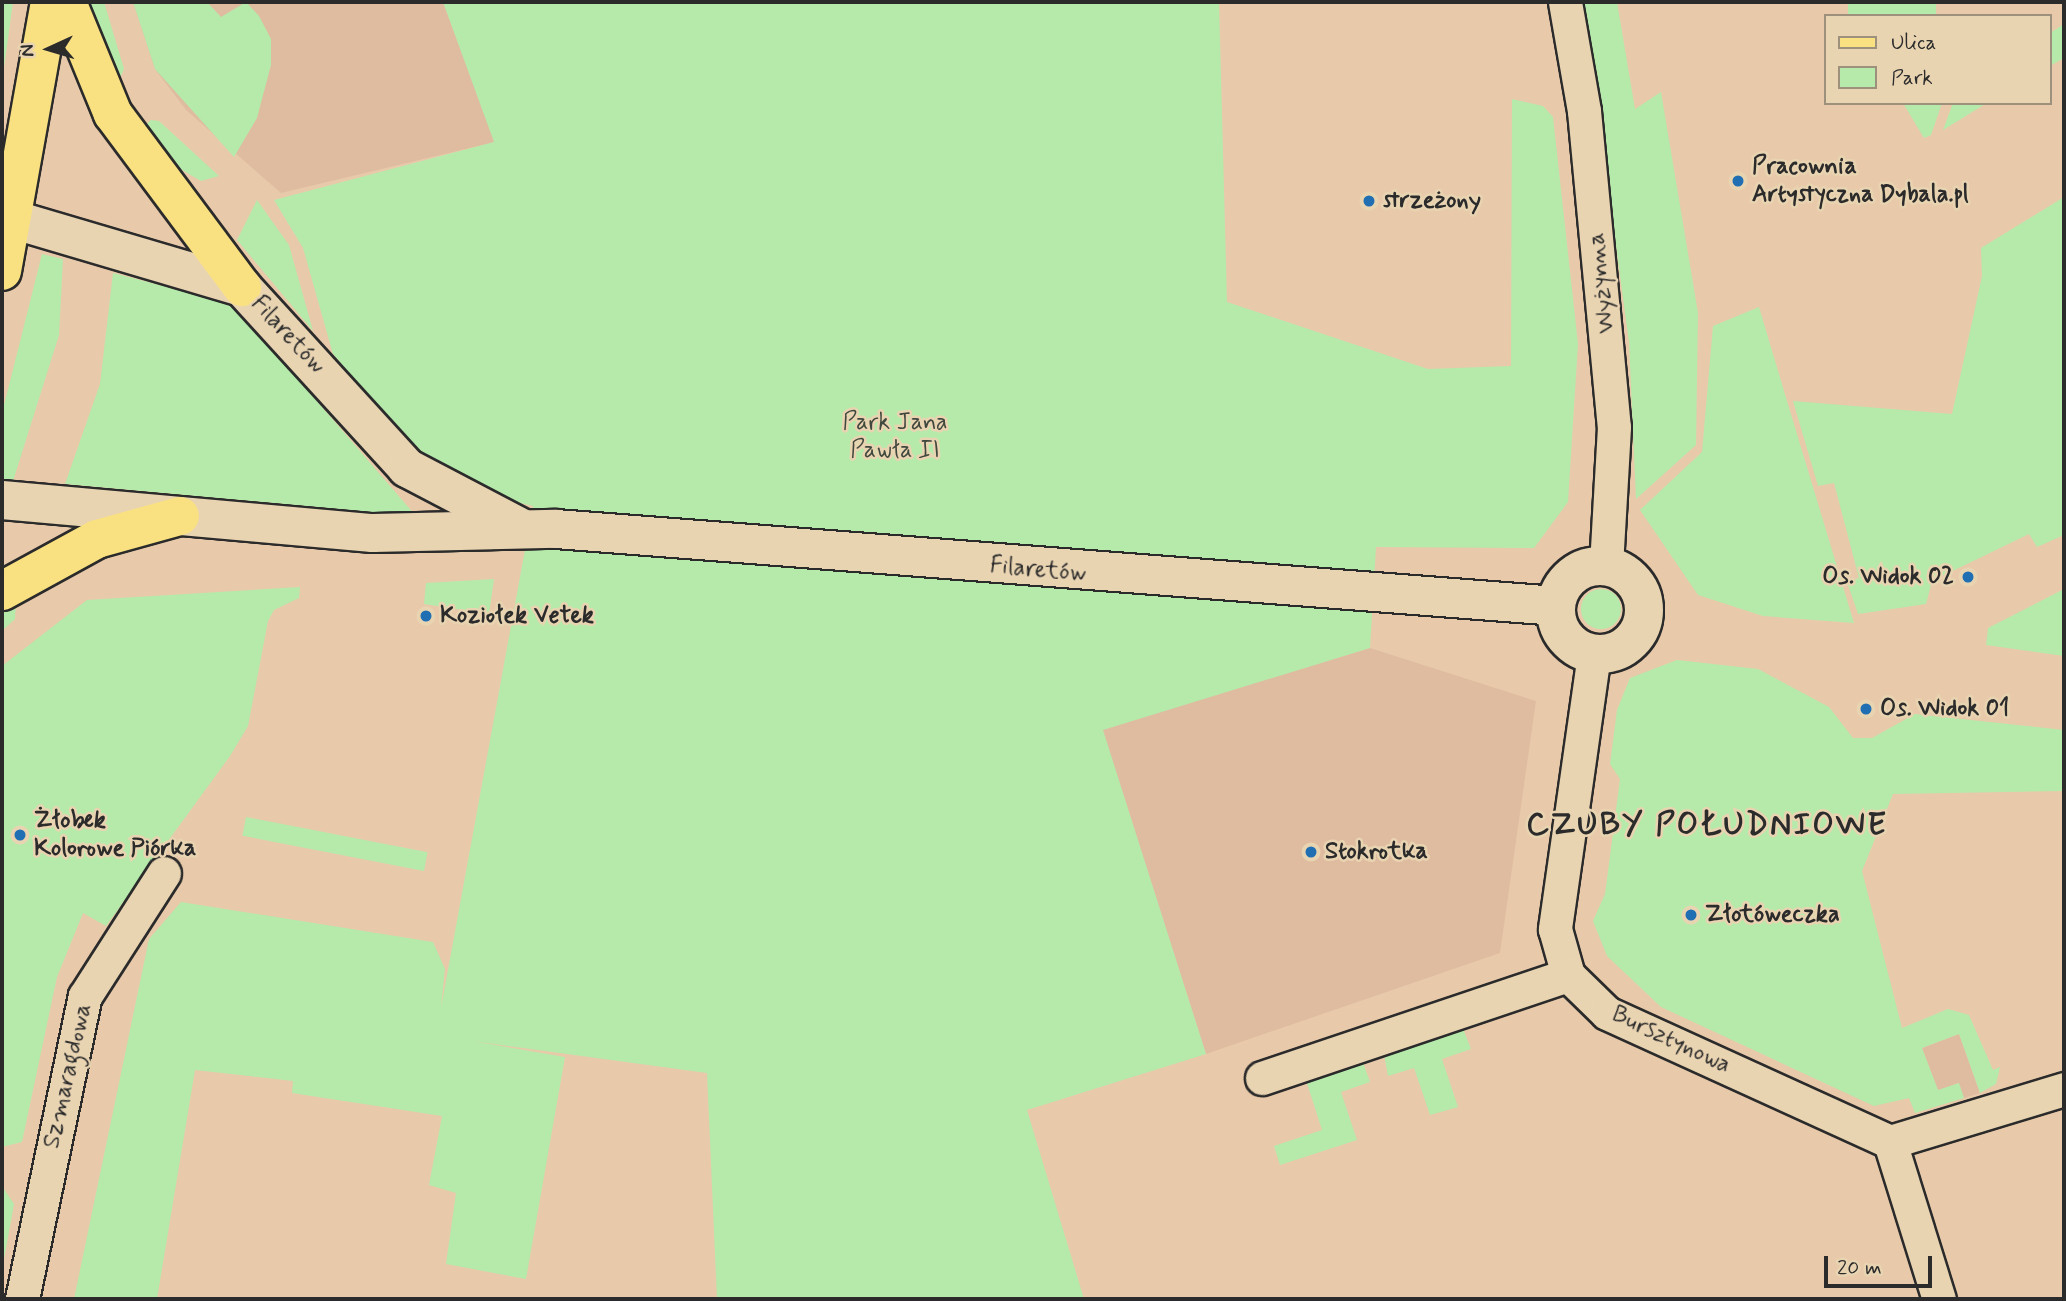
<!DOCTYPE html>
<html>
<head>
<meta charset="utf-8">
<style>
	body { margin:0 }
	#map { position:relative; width:2066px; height:1301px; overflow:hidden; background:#e8caaa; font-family:Mynerve,sans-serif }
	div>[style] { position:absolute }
	.built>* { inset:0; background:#dfbca0 }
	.green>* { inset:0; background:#b5eaab; transform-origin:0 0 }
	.round { border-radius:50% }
	.roads { filter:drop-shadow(2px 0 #2b2b2b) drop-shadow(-2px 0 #2b2b2b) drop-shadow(0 2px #2b2b2b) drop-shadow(0 -2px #2b2b2b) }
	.minor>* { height:33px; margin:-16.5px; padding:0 16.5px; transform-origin:16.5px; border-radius:16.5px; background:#e9d4b2 }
	.tertiary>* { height:38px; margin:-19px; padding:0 19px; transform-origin:19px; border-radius:19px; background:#e9d4b2 }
	.tertiary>.ring { margin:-19px; padding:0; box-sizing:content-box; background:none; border:38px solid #e9d4b2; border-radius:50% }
	.primary>* { height:38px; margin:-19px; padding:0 19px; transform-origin:19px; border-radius:19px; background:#f9e181 }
	.dots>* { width:19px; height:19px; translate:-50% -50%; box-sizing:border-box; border:4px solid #e9d4b2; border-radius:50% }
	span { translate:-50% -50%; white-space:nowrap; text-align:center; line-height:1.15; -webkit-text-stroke:5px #e9d4b2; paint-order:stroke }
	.poi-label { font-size:24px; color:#2b2b2b; font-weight:700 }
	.left { translate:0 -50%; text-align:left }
	.right { translate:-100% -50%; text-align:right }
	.street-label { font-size:24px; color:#2b2b2b }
	.park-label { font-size:24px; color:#40483e }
	.district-label { font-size:32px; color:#2b2b2b; font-weight:700; letter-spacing:2px }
	.frame { position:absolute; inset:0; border:4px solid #2b2b2b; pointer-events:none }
	.legend { position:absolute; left:1824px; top:14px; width:228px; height:91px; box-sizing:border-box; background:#e9d4b2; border:2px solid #9d907c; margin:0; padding:9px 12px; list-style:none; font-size:21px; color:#2b2b2b }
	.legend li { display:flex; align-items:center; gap:14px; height:35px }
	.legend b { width:35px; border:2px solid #9d907c }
	.north { position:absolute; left:14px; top:14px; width:70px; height:70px; -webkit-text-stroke:5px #e9d4b2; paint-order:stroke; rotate:266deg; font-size:19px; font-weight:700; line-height:28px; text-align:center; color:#2b2b2b }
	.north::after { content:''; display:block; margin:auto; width:24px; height:32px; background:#2b2b2b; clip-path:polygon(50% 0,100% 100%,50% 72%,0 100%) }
	.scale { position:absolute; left:1824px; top:1256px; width:108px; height:32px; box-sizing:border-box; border:4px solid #2b2b2b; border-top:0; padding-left:9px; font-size:21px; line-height:24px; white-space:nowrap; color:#2b2b2b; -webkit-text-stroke:5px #e9d4b2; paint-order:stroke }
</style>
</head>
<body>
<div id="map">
	<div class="built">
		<div style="clip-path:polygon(133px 2px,443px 2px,495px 142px,281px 193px,186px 110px,155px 69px)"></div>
		<div style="clip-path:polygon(1370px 648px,1536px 701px,1500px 953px,1206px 1054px,1102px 729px)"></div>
		<div style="clip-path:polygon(1959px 1034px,1980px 1093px,1964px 1098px,1958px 1083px,1938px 1091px,1922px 1048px)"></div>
	</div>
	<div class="green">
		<div style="clip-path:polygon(2px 2px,13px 2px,2px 82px)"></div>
		<div style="clip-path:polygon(90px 2px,104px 2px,124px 69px,117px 85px)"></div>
		<div style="clip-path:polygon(133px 2px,207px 2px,221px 17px,246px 2px,259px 16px,271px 39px,271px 65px,257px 118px,234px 157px,155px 69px)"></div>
		<div style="clip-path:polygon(443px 2px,1219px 2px,1227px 302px,1428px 369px,1511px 366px,1512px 99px,1543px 106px,1553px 117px,1578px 344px,1568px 502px,1534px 548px,1376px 547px,1370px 648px,1103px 730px,1206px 1054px,1027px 1110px,1084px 1299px,717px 1299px,707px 1073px,472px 1041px,565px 1057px,526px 1279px,446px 1264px,456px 1193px,429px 1185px,442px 1116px,292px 1093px,293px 1081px,195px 1070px,157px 1299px,74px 1299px,149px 939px,181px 902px,433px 942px,445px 969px,441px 1008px,533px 506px,494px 497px,423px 456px,353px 378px,333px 354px,303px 248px,274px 200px,494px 142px)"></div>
		<div style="clip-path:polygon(1583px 2px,1617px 2px,1635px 109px,1661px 92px,1698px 313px,1696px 445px,1636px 499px,1629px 342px)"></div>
		<div style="left:1848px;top:2px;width:88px;height:14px"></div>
		<div style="clip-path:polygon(2064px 24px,2064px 58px,2050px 66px,2050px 33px)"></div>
		<div style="clip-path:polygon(1903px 103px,1942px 103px,1931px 135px,1924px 138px)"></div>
		<div style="clip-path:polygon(1953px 103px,1987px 103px,1943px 130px)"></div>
		<div style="clip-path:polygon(151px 120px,159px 121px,219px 176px,201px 181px,182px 170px,143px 127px)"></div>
		<div style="clip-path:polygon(2064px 197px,2064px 535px,2037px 547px,2029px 534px,1932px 581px,1926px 604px,1858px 614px,1847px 582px,1859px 578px,1834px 483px,1818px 486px,1793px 401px,1952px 414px,1982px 276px,1981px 248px)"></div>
		<div style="clip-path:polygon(257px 200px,289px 245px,313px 331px,237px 240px)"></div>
		<div style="clip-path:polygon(42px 254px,63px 259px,59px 335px,13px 481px,2px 479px,2px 413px)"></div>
		<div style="clip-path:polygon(113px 273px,233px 304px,416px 516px,65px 484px,100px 384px)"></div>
		<div style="clip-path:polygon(1759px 307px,1784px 391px,1854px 623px,1763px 616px,1698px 595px,1640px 510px,1702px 452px,1713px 326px)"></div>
		<div style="clip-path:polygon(494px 579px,489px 614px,424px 604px,426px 583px)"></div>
		<div style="clip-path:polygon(300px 587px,299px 598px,274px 610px,268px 621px,248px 726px,230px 756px,106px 926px,83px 913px,57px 977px,22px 1142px,2px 1147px,2px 666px,87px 600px)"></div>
		<div class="round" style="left:1581px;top:589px;width:40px;height:40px"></div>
		<div style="clip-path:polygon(2064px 589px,2064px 656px,1986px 645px,1988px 628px)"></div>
		<div style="clip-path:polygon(16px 600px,15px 619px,2px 631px,2px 612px)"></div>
		<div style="clip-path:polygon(1677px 660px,1758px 669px,1829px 707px,1853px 738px,1872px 738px,1915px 714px,2064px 730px,2064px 791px,1893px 794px,1862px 871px,1902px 1028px,1948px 1009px,1969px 1015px,1993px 1070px,2000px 1067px,1996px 1084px,1980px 1093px,1959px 1034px,1922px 1048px,1938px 1090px,1959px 1083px,1964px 1098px,1915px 1113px,1909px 1098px,1874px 1106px,1661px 1007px,1607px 956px,1593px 921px,1605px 894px,1620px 779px,1610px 764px,1617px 710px,1630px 678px)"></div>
		<div style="left:246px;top:817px;width:185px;height:19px;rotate:11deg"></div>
		<div style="clip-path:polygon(1462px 1026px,1471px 1049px,1442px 1059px,1458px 1107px,1430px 1115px,1414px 1068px,1388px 1076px,1383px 1049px)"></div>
		<div style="clip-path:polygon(1362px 1060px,1370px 1082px,1341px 1092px,1357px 1140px,1280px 1165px,1274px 1146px,1322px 1130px,1304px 1074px)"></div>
		<div style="clip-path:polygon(2px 1186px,14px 1204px,2px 1270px)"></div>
	</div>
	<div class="roads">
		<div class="minor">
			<div style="left:1565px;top:2px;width:111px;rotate:80.1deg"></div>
			<div style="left:1584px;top:111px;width:317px;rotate:84.6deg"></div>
			<div style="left:1614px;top:427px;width:139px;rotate:93.3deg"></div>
			<div style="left:1594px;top:654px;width:278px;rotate:98.1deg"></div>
			<div style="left:1555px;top:929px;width:48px;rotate:74.2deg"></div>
			<div style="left:1568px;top:975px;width:54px;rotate:44.3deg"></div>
			<div style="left:1607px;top:1013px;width:311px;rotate:24.5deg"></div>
			<div style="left:1890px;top:1142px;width:164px;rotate:72.7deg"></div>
			<div style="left:1262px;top:1078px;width:323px;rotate:-18.6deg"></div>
			<div style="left:1890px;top:1142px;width:182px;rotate:-16.9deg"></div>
			<div style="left:22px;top:1299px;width:309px;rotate:-78.3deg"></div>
			<div style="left:85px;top:996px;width:146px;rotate:-57.3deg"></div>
		</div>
		<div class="tertiary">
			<div style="left:12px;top:219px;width:240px;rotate:16.5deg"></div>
			<div style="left:242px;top:287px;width:245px;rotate:47.6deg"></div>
			<div style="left:407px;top:468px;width:125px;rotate:27.6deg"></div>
			<div style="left:2px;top:500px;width:372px;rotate:5.1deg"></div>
			<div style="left:373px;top:533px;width:183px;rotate:-1.3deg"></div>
			<div style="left:556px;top:529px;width:1003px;rotate:4.4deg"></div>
			<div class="ring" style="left:1556px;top:566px;width:50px;height:50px"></div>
		</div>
		<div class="primary">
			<div style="left:67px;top:2px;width:121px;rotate:67.7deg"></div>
			<div style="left:113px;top:114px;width:216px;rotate:53.3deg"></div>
			<div style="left:2px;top:271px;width:273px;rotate:-79.9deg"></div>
			<div style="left:2px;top:591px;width:108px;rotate:-28.7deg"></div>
			<div style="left:97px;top:539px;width:86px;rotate:-15.5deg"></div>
		</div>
	</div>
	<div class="dots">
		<div style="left:1738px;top:181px;background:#1f6fb2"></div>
		<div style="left:1369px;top:201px;background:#1f6fb2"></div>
		<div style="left:1968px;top:577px;background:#1f6fb2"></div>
		<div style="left:426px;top:616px;background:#1f6fb2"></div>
		<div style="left:1866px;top:709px;background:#1f6fb2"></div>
		<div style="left:20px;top:835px;background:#1f6fb2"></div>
		<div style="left:1311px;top:852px;background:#1f6fb2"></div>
		<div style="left:1691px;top:915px;background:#1f6fb2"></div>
	</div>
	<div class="poi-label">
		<span class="left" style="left:1752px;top:181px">Pracownia<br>Artystyczna Dybala.pl</span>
		<span class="left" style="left:1383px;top:201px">strzeżony</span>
		<span class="right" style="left:1954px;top:577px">Os. Widok 02</span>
		<span class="left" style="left:440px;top:616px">Koziołek Vetek</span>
		<span class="left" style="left:1880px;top:709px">Os. Widok 01</span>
		<span class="left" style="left:34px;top:835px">Żłobek<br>Kolorowe Piórka</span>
		<span class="left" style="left:1325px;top:852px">Stokrotka</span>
		<span class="left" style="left:1705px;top:915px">Złotóweczka</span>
	</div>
	<div class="street-label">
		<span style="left:1602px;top:283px;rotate:-96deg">Wyżynna</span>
		<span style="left:288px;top:335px;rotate:47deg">Filaretów</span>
		<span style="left:1038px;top:570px;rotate:5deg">Filaretów</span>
		<span style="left:1671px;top:1040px;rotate:25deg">Bursztynowa</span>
		<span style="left:68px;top:1076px;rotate:-77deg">Szmaragdowa</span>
	</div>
	<div class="park-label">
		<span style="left:895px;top:437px">Park Jana<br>Pawła II</span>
	</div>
	<div class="district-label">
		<span style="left:1707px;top:825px">CZUBY POŁUDNIOWE</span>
	</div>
	<div class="frame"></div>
	<ul class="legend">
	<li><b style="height:9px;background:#f9e181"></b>Ulica</li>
	<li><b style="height:19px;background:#b5eaab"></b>Park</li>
	</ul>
	<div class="north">N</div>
	<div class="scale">20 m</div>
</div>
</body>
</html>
